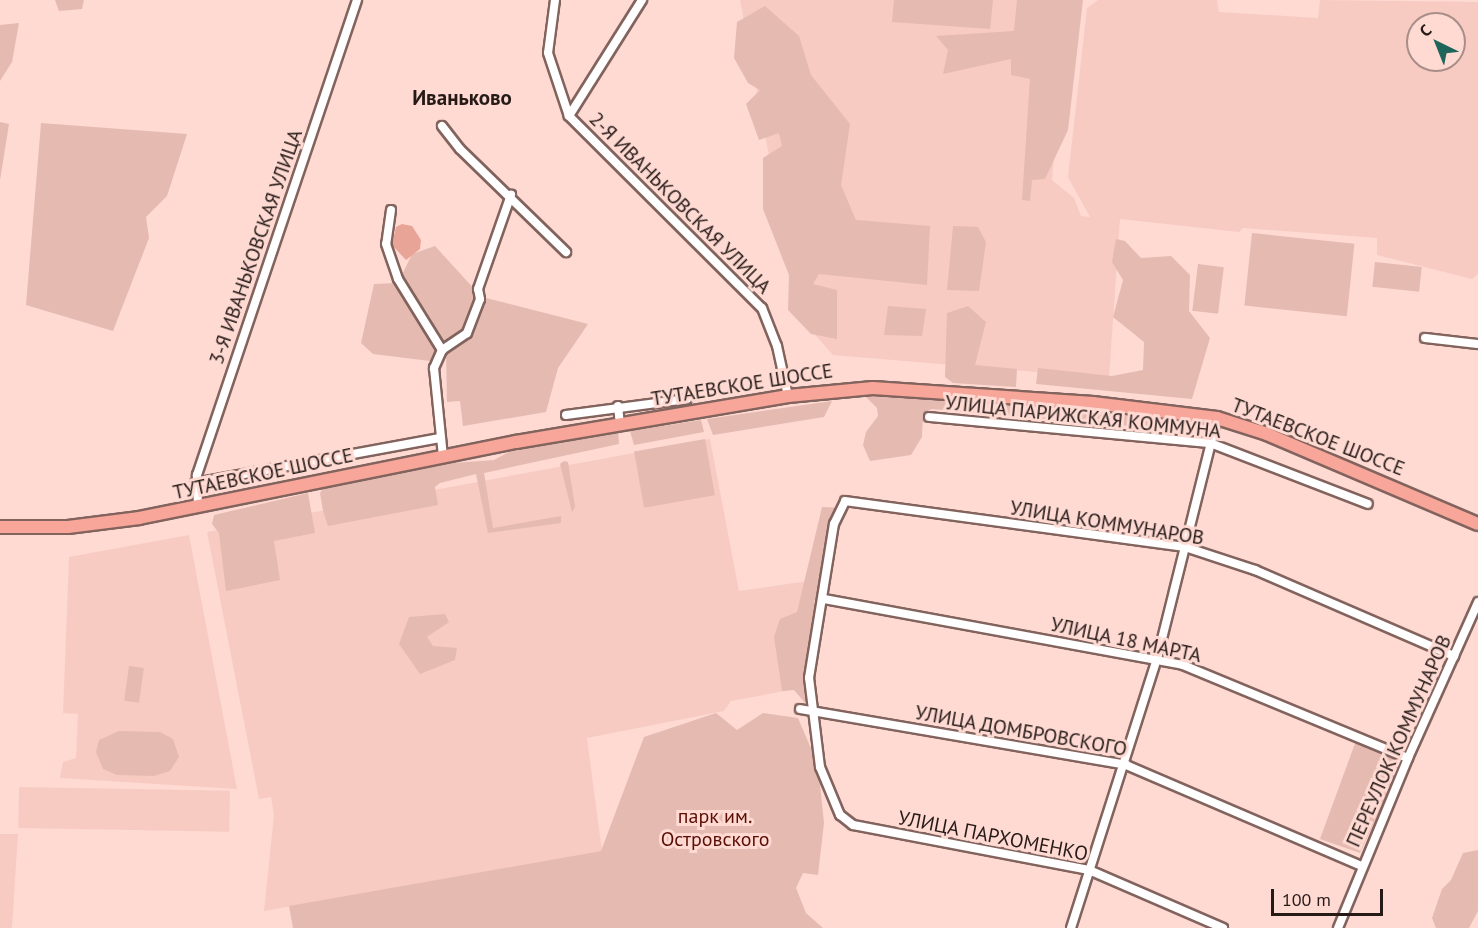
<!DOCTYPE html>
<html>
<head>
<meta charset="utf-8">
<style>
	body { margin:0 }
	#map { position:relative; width:1478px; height:928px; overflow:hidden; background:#fedad3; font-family:"PT Sans",sans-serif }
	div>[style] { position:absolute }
	.built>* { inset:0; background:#f7cbc2; transform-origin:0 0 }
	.green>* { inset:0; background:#e5bab1; transform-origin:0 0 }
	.water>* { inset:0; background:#e8a497 }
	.roads { filter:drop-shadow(2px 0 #82635d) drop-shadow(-2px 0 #82635d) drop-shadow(0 2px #82635d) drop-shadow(0 -2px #82635d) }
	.minor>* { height:8px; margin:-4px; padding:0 4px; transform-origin:4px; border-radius:4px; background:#fff }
	.primary>* { height:12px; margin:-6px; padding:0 6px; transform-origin:6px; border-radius:6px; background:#f7a699 }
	span { translate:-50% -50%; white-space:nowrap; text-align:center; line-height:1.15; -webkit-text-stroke:6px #fedad3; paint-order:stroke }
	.street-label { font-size:20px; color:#261a17 }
	.park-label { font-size:20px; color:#5b0c03 }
	.neighbourhood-label { font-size:21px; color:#261a17; font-weight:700 }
	.north { position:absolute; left:1406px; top:12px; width:60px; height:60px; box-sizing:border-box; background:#fedad3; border:2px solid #a88d88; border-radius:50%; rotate:317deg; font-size:16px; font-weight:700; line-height:24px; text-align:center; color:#261a17 }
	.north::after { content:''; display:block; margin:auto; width:21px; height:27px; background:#1d655b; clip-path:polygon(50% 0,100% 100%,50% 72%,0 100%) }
	.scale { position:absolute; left:1271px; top:889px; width:112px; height:27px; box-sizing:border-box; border:3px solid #261a17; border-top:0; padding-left:8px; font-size:18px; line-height:21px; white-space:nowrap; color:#261a17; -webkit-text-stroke:4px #fedad3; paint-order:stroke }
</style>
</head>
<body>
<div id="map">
	<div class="built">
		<div style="clip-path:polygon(evenodd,740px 0,1066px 0,1052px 180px,1074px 198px,1081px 216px,1090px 217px,1068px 177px,1087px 8px,1098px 0,1217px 0,1219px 12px,1318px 18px,1320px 0,1478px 2px,1478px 274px,1472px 279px,1377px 255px,1377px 238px,1243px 228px,1239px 232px,1120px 219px,1109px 378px,833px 355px,799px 317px,740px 0,1418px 24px,1454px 24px,1454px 60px,1418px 60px,1418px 24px)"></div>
		<div style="clip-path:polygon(710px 439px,739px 591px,808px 581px,796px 689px,731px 701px,724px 711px,587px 738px,602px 851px,264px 911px,274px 815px,271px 797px,259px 799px,207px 532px)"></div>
		<div style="clip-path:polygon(189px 535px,237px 789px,60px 778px,63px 762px,76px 758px,78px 714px,63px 713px,69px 557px)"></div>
		<div style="left:19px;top:787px;width:211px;height:41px;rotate:1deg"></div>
		<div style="clip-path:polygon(0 834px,18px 834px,12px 928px,0 928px)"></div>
	</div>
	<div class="green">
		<div style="clip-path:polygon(55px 0,84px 0,82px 9px,59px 11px)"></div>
		<div style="clip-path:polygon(894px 0,993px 0,990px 29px,892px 22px)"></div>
		<div style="clip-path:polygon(1017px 0,1083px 0,1068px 130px,1045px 179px,1032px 180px,1030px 201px,1022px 200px,1030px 79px,1011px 75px,1011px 59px,943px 74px,948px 50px,936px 36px,1014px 31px)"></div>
		<div style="clip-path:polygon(765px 6px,799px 36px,811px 75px,850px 124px,841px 185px,856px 220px,930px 226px,927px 285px,819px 274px,813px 284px,837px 290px,837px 339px,811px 334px,788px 310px,789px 275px,763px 209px,763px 158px,782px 146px,779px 133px,759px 140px,746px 104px,760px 90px,748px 83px,734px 58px,737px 22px)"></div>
		<div style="clip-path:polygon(19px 23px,12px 62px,0 81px,0 25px)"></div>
		<div style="clip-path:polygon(0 122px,9px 124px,0 180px)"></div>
		<div style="clip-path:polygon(41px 123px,187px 134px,167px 196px,146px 217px,149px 238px,113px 331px,26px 305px)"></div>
		<div style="clip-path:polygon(953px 226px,978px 227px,986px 242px,979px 291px,947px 290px)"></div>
		<div style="left:1252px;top:233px;width:103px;height:73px;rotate:6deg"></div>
		<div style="clip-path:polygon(1116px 239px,1125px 241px,1141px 258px,1171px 256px,1190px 275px,1189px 311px,1210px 338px,1192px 399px,1036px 384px,1038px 368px,1112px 376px,1143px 370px,1144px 342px,1113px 317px,1123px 280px,1112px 262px)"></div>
		<div style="clip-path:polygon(435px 246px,477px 292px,464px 331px,443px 346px,401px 277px,412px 254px)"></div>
		<div style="left:1375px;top:262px;width:47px;height:25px;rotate:6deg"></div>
		<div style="left:1198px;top:264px;width:26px;height:47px;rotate:7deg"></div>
		<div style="clip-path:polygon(397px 283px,438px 350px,438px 362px,373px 354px,361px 343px,374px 284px)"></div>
		<div style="clip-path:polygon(486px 298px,588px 324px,558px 368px,546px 412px,463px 426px,460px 401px,447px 402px,446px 351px,470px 336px)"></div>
		<div style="clip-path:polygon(888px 306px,926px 309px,922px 336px,884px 335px)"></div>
		<div style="clip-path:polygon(968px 306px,986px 322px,975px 365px,1017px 369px,1016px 387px,953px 383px,945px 377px,947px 313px)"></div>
		<div style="clip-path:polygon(874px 392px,934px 395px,1210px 425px,1208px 433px,1199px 432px,932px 409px,923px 413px,922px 437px,911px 455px,870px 461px,863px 445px,866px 432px,878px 416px,877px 408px,864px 395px)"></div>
		<div style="clip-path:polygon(832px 401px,824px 417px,713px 435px,707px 419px)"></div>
		<div style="clip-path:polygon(701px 420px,704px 432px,634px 445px,630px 431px)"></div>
		<div style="clip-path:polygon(618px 430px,619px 444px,484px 473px,493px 528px,561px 516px,561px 523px,488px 533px,476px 474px,440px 483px,435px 487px,438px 505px,328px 526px,323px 511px,320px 493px,324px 487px,454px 463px,494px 460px,509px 452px)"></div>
		<div style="left:705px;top:439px;width:57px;height:72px;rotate:80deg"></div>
		<div style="clip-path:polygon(564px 461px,568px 462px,575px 507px,572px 512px,560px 464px)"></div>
		<div style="clip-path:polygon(308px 493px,315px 533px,274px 541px,280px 580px,226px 591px,219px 533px,212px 524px,214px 515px)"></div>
		<div style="clip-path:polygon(822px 507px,843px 508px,826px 592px,814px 601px,820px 615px,809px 678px,815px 689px,806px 704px,794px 690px,782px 691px,774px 637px,780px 619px,797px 612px)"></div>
		<div style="clip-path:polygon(445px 614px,449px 622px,427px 637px,433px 646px,457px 648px,455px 660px,420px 674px,399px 644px,409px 617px)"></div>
		<div style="left:129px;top:666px;width:15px;height:35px;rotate:8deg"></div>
		<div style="clip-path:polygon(716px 713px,737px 730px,763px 713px,798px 718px,818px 765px,824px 823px,818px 875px,803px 873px,796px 888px,806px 913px,823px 928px,293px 928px,289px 906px,601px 851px,644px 737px)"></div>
		<div style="clip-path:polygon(119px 731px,160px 732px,173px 739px,179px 757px,170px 771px,154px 776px,117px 775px,103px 769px,96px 752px,99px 740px)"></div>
		<div style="clip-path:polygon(1357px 738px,1404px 758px,1360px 853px,1320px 839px)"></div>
		<div style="clip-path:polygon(1478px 850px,1478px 911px,1469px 928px,1436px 928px,1432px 918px,1442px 889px,1451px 880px,1463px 853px)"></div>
	</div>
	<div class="water">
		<div style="clip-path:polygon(402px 224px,412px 226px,421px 240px,420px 249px,406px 260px,392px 245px,396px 227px)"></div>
	</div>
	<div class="roads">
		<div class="minor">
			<div style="left:555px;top:0;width:53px;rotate:97.5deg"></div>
			<div style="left:548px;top:53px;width:66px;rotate:71.6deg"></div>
			<div style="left:569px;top:116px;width:272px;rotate:44.9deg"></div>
			<div style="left:762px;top:308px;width:41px;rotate:68.5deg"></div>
			<div style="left:777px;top:346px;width:51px;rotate:77.6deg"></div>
			<div style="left:569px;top:116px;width:137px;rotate:-57.8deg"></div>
			<div style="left:442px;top:126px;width:29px;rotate:52deg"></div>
			<div style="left:460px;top:149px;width:148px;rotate:44.2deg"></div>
			<div style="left:391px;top:210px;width:34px;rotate:98deg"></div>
			<div style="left:386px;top:244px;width:37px;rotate:71deg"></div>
			<div style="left:398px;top:279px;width:84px;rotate:58.2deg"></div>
			<div style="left:442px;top:350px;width:20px;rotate:114deg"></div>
			<div style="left:434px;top:368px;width:88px;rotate:84.2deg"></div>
			<div style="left:1425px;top:338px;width:53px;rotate:6.5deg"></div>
			<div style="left:442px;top:350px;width:30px;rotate:-34deg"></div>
			<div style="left:467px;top:333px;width:36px;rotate:-69deg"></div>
			<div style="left:480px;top:299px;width:10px;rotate:-101deg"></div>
			<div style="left:478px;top:289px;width:100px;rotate:-70.7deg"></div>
			<div style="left:618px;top:406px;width:18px;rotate:84deg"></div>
			<div style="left:566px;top:415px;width:122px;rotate:-7.5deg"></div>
			<div style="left:929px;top:417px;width:282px;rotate:5.3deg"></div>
			<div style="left:1210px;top:443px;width:169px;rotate:21.1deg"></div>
			<div style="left:195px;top:483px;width:249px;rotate:-10.4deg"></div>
			<div style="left:198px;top:507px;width:32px;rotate:-92deg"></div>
			<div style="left:197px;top:475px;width:501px;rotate:-71.38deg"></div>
			<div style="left:824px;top:599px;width:365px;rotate:10.4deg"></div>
			<div style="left:1183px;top:665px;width:243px;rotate:22.5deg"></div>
			<div style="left:800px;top:709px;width:331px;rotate:9.7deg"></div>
			<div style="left:1126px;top:765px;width:257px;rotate:23.2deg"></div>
			<div style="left:1071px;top:928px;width:282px;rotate:-72.3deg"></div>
			<div style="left:1157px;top:659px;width:248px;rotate:-76deg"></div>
			<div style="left:1223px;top:928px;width:146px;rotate:-156.6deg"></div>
			<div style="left:1089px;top:870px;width:240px;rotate:-169.2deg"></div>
			<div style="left:853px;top:825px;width:16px;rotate:-142deg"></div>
			<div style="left:840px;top:815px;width:52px;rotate:-112.6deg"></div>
			<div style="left:820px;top:767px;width:90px;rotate:-97deg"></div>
			<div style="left:809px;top:678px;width:156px;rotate:-80.8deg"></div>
			<div style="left:834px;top:524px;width:25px;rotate:-64deg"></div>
			<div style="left:845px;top:501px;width:343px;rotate:7.7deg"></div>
			<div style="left:1185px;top:547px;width:74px;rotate:18.2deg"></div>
			<div style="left:1255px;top:570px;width:217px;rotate:23.4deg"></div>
			<div style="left:1338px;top:928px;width:184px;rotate:-67.6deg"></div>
			<div style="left:1408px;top:758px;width:171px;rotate:-65.8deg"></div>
		</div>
		<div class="primary">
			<div style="left:0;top:527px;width:68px"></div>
			<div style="left:68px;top:527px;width:72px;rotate:-7.2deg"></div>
			<div style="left:139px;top:518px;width:385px;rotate:-11.4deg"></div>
			<div style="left:516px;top:442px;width:276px;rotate:-9.6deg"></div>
			<div style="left:788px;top:396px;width:85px;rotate:-5.4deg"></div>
			<div style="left:873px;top:388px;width:221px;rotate:3.9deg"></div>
			<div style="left:1093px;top:403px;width:125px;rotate:6.9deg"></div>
			<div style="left:1217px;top:418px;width:52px;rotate:17.7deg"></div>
			<div style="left:1267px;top:434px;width:229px;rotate:23.1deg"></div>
		</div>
	</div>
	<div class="street-label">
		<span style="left:680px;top:203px;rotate:45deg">2-Я ИВАНЬКОВСКАЯ УЛИЦА</span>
		<span style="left:256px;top:247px;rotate:-71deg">3-Я ИВАНЬКОВСКАЯ УЛИЦА</span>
		<span style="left:742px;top:385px;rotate:-9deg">ТУТАЕВСКОЕ ШОССЕ</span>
		<span style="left:1083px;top:417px;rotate:6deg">УЛИЦА ПАРИЖСКАЯ КОММУНА</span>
		<span style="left:1318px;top:437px;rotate:21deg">ТУТАЕВСКОЕ ШОССЕ</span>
		<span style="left:263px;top:474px;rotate:-12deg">ТУТАЕВСКОЕ ШОССЕ</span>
		<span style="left:1107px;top:523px;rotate:9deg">УЛИЦА КОММУНАРОВ</span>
		<span style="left:1126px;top:640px;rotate:12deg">УЛИЦА 18 МАРТА</span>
		<span style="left:1021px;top:731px;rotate:10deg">УЛИЦА ДОМБРОВСКОГО</span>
		<span style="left:1399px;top:741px;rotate:-66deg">ПЕРЕУЛОК КОММУНАРОВ</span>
		<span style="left:993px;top:836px;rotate:11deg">УЛИЦА ПАРХОМЕНКО</span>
	</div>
	<div class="park-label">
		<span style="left:715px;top:828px">парк им.<br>Островского</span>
	</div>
	<div class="neighbourhood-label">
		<span style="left:462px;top:98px">Иваньково</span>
	</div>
	<div class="north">С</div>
	<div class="scale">100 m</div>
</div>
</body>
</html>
